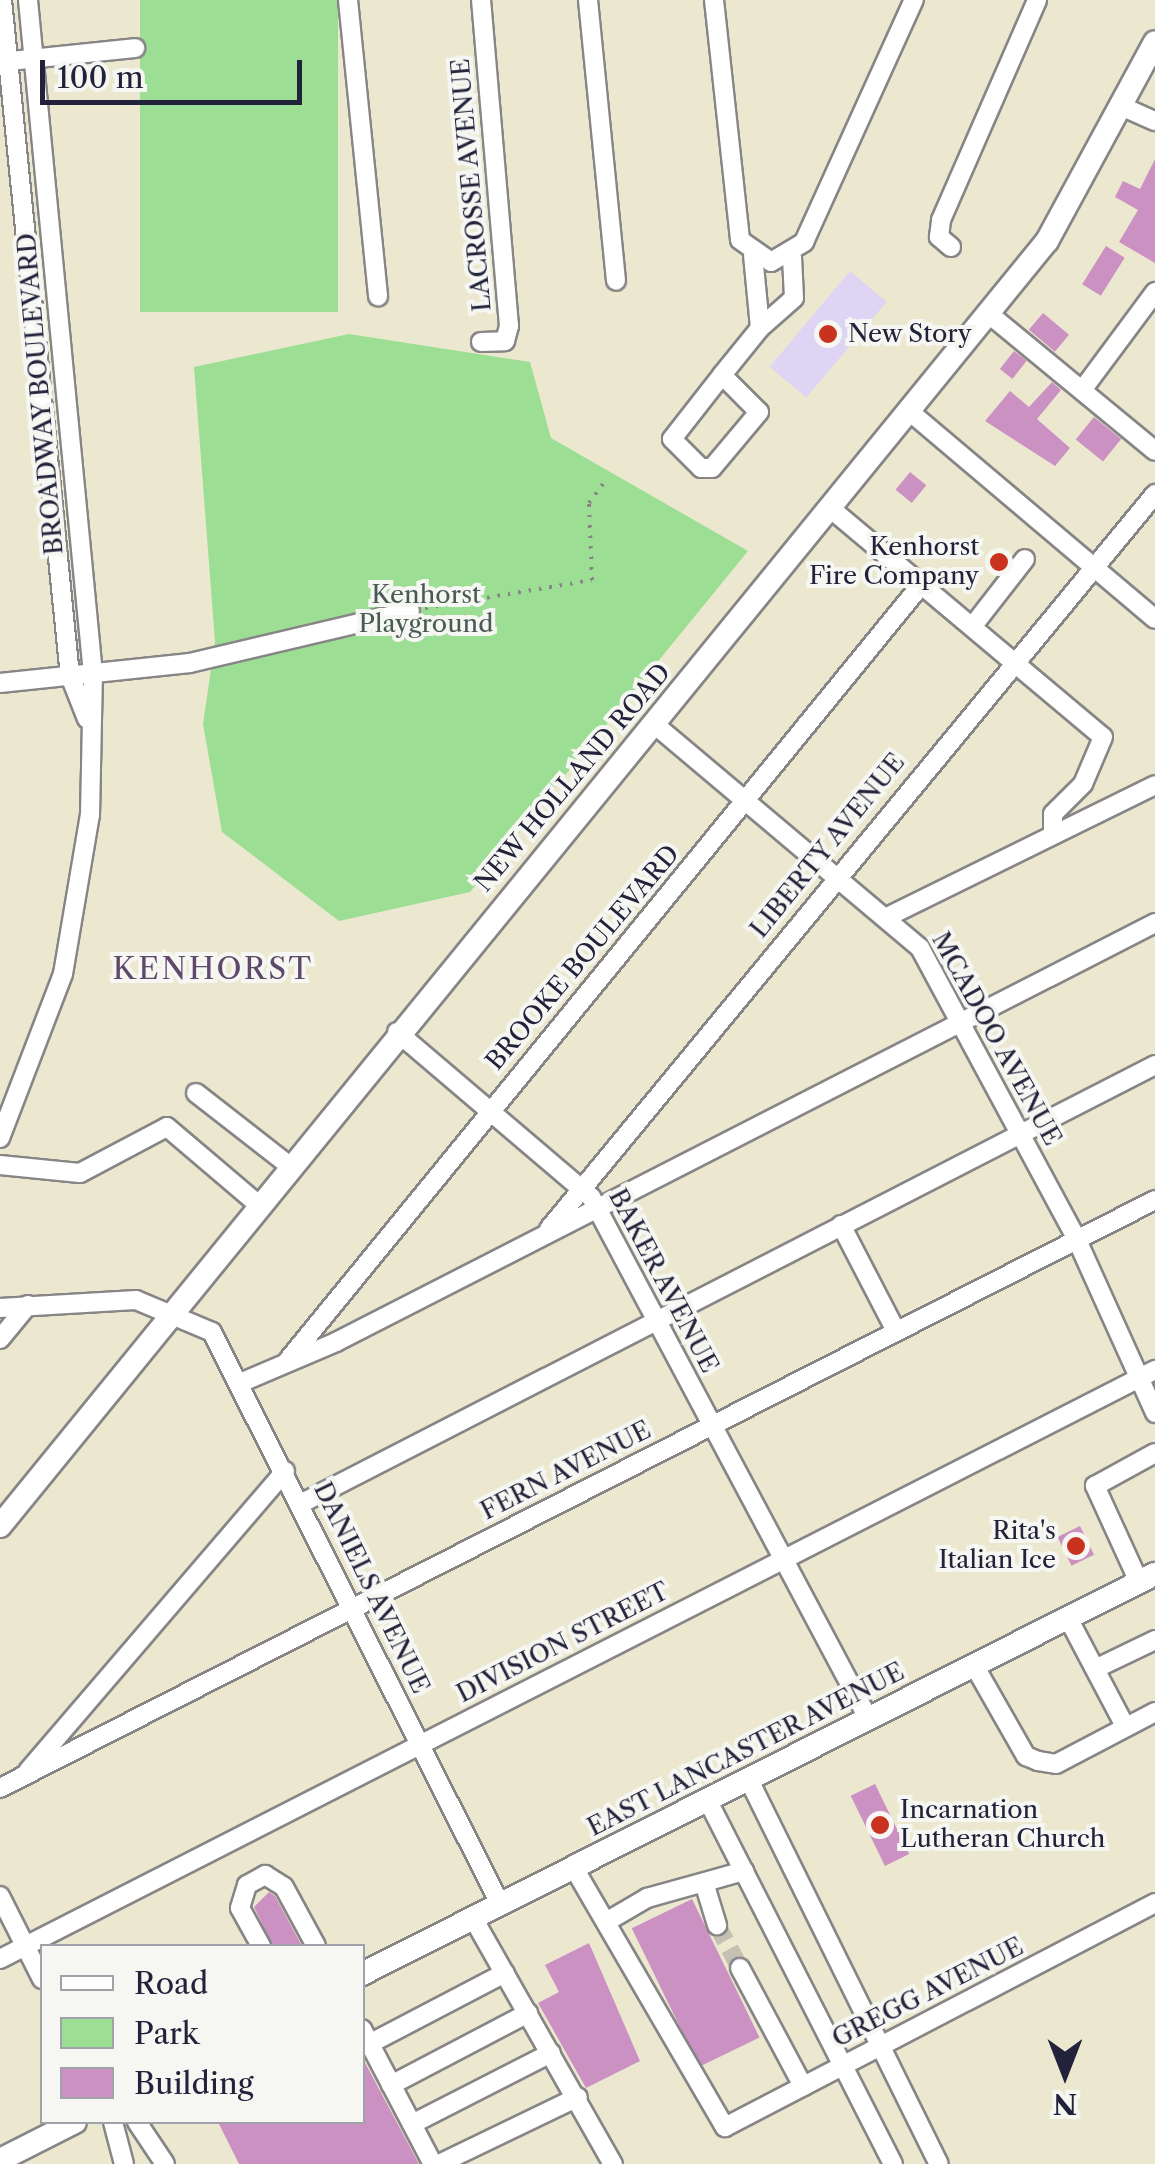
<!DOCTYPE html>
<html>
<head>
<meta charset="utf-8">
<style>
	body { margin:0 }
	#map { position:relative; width:1155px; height:2164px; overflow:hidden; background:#ece8d0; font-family:"Libre Caslon Text",serif }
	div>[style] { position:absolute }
	.built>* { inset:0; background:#ded5f5; transform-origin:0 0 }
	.green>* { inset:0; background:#9dde95; transform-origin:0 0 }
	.building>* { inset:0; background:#cc91c3; transform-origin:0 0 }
	.minor-tunnel>* { height:18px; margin-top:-9px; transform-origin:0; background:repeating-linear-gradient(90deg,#c4c0b2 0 18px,transparent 0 27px) }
	.path>* { height:4px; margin-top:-2px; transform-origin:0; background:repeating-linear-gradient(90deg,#878586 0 2.5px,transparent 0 10.5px) }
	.roads { filter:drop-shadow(2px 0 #878586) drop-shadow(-2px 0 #878586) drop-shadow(0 2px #878586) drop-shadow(0 -2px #878586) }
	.minor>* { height:18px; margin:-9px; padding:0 9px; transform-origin:9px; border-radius:9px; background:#fff }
	.major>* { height:22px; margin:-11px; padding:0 11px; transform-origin:11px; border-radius:11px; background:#fff }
	.dots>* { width:28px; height:28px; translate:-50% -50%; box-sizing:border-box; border:5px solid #f6f6f2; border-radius:50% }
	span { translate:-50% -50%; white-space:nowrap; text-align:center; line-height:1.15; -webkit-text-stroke:8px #f6f6f2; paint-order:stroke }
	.street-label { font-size:25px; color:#22223b }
	.poi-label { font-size:25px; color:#22223b }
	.left { translate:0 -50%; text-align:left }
	.right { translate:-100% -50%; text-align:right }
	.park-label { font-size:25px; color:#475a56 }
	.quarter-label { font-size:30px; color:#5e496b; letter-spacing:2.5px }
	.legend { position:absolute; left:40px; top:1944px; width:325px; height:180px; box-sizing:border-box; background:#f6f6f2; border:2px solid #a1a1a9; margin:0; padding:12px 18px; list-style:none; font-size:30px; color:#22223b }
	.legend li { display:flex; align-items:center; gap:20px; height:50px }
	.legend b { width:50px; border:2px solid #a1a1a9 }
	.north { position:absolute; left:1015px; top:2024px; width:100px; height:100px; -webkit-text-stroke:8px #f6f6f2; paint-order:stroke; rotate:180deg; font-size:28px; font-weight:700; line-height:40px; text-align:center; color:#22223b }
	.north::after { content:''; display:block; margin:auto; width:35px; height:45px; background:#22223b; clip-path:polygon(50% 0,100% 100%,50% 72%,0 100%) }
	.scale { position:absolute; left:40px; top:60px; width:262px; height:45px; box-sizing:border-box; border:5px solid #22223b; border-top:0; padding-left:12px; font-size:30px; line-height:35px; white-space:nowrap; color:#22223b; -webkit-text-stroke:8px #f6f6f2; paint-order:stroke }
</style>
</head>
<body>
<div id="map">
	<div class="built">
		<div style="left:850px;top:271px;width:48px;height:125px;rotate:40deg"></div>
	</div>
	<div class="green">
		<div style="left:140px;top:0;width:198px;height:312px"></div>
		<div style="clip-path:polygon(349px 334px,530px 362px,551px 438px,748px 551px,470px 892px,339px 921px,222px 832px,203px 724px,215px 642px,194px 367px)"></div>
	</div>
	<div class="building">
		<div style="clip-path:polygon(1155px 159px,1155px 263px,1119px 242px,1138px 210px,1115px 197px,1123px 181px,1140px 189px)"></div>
		<div style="left:1106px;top:246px;width:22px;height:45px;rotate:32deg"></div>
		<div style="left:1043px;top:313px;width:34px;height:22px;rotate:40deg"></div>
		<div style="left:1014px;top:351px;width:16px;height:23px;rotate:38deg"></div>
		<div style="clip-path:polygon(1052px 382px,1061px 390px,1037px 419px,1070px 448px,1055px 466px,985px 421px,1010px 391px,1029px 407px)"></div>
		<div style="left:1094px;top:417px;width:35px;height:29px;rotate:39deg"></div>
		<div style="left:910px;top:472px;width:21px;height:23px;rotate:39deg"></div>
		<div style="left:1080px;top:1526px;width:32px;height:25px;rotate:64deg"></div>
		<div style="left:875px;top:1784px;width:78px;height:27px;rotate:64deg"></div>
		<div style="clip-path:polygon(269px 1892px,275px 1896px,302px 1946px,273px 1946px,254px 1907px)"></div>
		<div style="left:692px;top:1899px;width:154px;height:67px;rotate:64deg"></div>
		<div style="clip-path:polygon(589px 1943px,640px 2061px,586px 2088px,538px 2003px,559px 1992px,545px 1965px)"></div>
		<div style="clip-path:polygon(362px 2057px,419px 2164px,239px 2164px,218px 2122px,362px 2122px)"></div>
	</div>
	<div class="minor-tunnel">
		<div style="left:717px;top:1925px;width:49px;rotate:61.9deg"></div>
	</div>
	<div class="path">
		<div style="left:425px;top:608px;width:169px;rotate:-9.5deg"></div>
		<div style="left:592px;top:580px;width:77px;rotate:-92.2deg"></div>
		<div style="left:589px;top:503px;width:31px;rotate:-54deg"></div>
	</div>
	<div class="roads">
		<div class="minor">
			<div style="left:2px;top:0;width:679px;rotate:84.26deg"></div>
			<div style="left:70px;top:676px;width:46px;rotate:68.4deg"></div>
			<div style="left:348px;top:0;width:298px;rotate:84.2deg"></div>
			<div style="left:588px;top:0;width:282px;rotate:84.3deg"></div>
			<div style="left:714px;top:0;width:241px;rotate:83.8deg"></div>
			<div style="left:740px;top:240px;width:38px;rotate:35deg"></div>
			<div style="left:771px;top:262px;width:39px;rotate:-31deg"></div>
			<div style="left:804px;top:242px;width:266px;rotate:-65.6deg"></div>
			<div style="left:0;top:62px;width:136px;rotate:-5.9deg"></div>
			<div style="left:1123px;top:107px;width:35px;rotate:24deg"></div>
			<div style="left:951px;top:247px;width:16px;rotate:-140deg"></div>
			<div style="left:939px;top:237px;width:17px;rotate:-83deg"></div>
			<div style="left:941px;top:220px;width:240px;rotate:-66.4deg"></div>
			<div style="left:753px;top:255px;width:73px;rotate:84.5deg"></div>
			<div style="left:760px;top:328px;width:45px;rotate:-41.4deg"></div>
			<div style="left:794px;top:298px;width:41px;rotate:-92.8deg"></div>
			<div style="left:989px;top:314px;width:215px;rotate:39.5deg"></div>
			<div style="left:481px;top:342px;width:24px;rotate:-2deg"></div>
			<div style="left:505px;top:341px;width:16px;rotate:-75deg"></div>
			<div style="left:509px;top:326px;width:327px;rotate:-94.9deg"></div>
			<div style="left:722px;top:375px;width:52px;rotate:45deg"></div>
			<div style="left:759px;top:412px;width:73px;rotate:130deg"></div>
			<div style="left:712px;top:468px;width:11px;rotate:180deg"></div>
			<div style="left:701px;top:468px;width:41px;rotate:-135deg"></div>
			<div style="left:672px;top:439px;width:81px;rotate:-52deg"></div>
			<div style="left:722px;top:375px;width:60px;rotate:-51deg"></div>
			<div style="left:1083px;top:389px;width:121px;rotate:-53.4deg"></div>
			<div style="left:909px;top:411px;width:322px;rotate:40.2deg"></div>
			<div style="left:830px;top:508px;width:356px;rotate:40deg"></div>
			<div style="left:1103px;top:737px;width:51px;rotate:113.1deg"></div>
			<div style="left:1083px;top:784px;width:42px;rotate:135deg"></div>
			<div style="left:1053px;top:814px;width:20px;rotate:90deg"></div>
			<div style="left:972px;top:627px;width:86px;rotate:-52.1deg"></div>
			<div style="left:0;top:683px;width:191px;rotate:-6deg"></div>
			<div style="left:190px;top:663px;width:226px;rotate:-13.3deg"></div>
			<div style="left:654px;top:724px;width:348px;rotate:40.1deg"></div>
			<div style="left:920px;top:948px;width:332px;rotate:61.7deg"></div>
			<div style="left:1077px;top:1240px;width:190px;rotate:65.7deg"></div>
			<div style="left:891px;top:915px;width:294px;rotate:-26.2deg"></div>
			<div style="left:397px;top:1032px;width:255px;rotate:40.4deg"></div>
			<div style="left:591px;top:1197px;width:590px;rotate:62deg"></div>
			<div style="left:196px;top:1093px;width:120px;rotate:37.9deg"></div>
			<div style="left:0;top:1138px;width:176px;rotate:-69deg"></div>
			<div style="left:63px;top:974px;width:161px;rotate:-80.4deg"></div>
			<div style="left:90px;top:815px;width:141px;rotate:-88.8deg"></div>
			<div style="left:93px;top:674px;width:677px;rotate:-95.51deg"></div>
			<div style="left:0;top:1165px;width:80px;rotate:5.7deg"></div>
			<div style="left:80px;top:1173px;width:98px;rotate:-27.9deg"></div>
			<div style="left:167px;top:1127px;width:123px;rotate:40.4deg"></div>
			<div style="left:841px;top:1225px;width:119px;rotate:62.6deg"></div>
			<div style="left:549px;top:1229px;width:953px;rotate:-50.49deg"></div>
			<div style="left:0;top:1308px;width:136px;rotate:-3.4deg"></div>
			<div style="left:136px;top:1300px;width:82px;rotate:22.8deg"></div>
			<div style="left:212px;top:1332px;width:640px;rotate:63.27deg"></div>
			<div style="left:0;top:1339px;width:44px;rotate:-50.5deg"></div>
			<div style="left:289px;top:1359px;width:999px;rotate:-50.77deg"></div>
			<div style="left:240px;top:1383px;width:104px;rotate:-23.1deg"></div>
			<div style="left:336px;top:1342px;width:920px;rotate:-27.09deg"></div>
			<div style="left:302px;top:1503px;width:959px;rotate:-27.18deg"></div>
			<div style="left:1139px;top:1582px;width:106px;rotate:-114.6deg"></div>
			<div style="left:1095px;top:1486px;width:68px;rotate:-28.8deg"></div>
			<div style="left:1068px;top:1618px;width:122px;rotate:62.2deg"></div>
			<div style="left:974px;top:1665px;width:105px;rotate:60.3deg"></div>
			<div style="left:1026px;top:1756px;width:13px;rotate:23deg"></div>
			<div style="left:1038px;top:1761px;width:18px;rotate:9deg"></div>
			<div style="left:1056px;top:1764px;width:112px;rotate:-27.7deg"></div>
			<div style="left:1099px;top:1667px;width:62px;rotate:-25.7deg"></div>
			<div style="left:28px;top:1771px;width:395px;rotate:-49.4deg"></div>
			<div style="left:749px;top:1780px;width:428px;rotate:63.7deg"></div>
			<div style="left:0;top:1788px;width:1296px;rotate:-26.98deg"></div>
			<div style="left:708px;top:1801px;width:407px;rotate:63deg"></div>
			<div style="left:574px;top:1868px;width:300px;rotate:59.8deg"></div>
			<div style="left:725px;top:2127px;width:485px;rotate:-27.5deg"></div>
			<div style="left:706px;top:1889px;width:38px;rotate:73deg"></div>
			<div style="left:0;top:1896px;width:93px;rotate:63.2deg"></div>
			<div style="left:473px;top:1918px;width:283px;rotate:60.4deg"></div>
			<div style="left:606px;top:1922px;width:48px;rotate:-30.3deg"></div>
			<div style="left:647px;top:1898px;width:101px;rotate:-15.6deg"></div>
			<div style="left:261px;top:1946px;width:43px;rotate:-118.9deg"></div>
			<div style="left:240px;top:1908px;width:24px;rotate:-73deg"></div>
			<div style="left:247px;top:1885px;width:21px;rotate:-29deg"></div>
			<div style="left:265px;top:1875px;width:22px;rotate:32deg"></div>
			<div style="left:284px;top:1887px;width:67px;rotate:61.5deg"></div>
			<div style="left:0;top:1959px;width:1297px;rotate:-27.02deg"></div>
			<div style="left:740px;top:1968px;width:134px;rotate:61.9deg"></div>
			<div style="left:362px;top:2029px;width:153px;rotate:62.3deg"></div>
			<div style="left:371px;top:2043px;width:151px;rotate:-27.6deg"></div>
			<div style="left:391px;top:2085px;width:155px;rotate:-27.7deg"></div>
			<div style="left:113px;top:2122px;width:43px;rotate:75.3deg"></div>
			<div style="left:137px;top:2122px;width:50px;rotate:56.3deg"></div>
			<div style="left:412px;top:2124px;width:156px;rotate:-27.1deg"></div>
			<div style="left:439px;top:2164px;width:154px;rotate:-25.7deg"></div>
		</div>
		<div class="major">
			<div style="left:0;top:1526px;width:1658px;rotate:-50.83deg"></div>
			<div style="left:1047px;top:241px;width:226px;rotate:-61.5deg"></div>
			<div style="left:362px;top:1974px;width:888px;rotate:-26.77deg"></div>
			<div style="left:0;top:2160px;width:84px;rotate:-26.9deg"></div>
		</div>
	</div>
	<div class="dots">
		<div style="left:828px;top:334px;background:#c8321e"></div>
		<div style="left:999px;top:562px;background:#c8321e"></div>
		<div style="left:1076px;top:1546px;background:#c8321e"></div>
		<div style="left:880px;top:1825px;background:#c8321e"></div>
	</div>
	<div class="street-label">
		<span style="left:472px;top:185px;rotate:-95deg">LACROSSE AVENUE</span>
		<span style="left:41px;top:394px;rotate:-95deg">BROADWAY BOULEVARD</span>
		<span style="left:573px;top:778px;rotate:-50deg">NEW HOLLAND ROAD</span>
		<span style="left:828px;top:846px;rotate:-51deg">LIBERTY AVENUE</span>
		<span style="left:583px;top:958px;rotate:-50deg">BROOKE BOULEVARD</span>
		<span style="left:996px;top:1039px;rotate:61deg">MCADOO AVENUE</span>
		<span style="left:663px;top:1281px;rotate:62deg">BAKER AVENUE</span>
		<span style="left:566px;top:1471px;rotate:-27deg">FERN AVENUE</span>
		<span style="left:371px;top:1588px;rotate:64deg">DANIELS AVENUE</span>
		<span style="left:563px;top:1643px;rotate:-27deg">DIVISION STREET</span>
		<span style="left:746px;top:1750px;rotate:-27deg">EAST LANCASTER AVENUE</span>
		<span style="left:928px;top:1993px;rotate:-27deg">GREGG AVENUE</span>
	</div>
	<div class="poi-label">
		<span class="left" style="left:848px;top:334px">New Story</span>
		<span class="right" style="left:979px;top:562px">Kenhorst<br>Fire Company</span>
		<span class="right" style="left:1056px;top:1546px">Rita's<br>Italian Ice</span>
		<span class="left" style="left:900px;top:1825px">Incarnation<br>Lutheran Church</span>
	</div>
	<div class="park-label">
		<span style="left:426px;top:610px">Kenhorst<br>Playground</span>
	</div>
	<div class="quarter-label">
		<span style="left:213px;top:969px">KENHORST</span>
	</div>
	<ul class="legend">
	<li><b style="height:12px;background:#fff"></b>Road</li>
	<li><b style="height:28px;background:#9dde95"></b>Park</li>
	<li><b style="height:28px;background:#cc91c3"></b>Building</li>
	</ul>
	<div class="north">N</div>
	<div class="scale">100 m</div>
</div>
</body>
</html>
